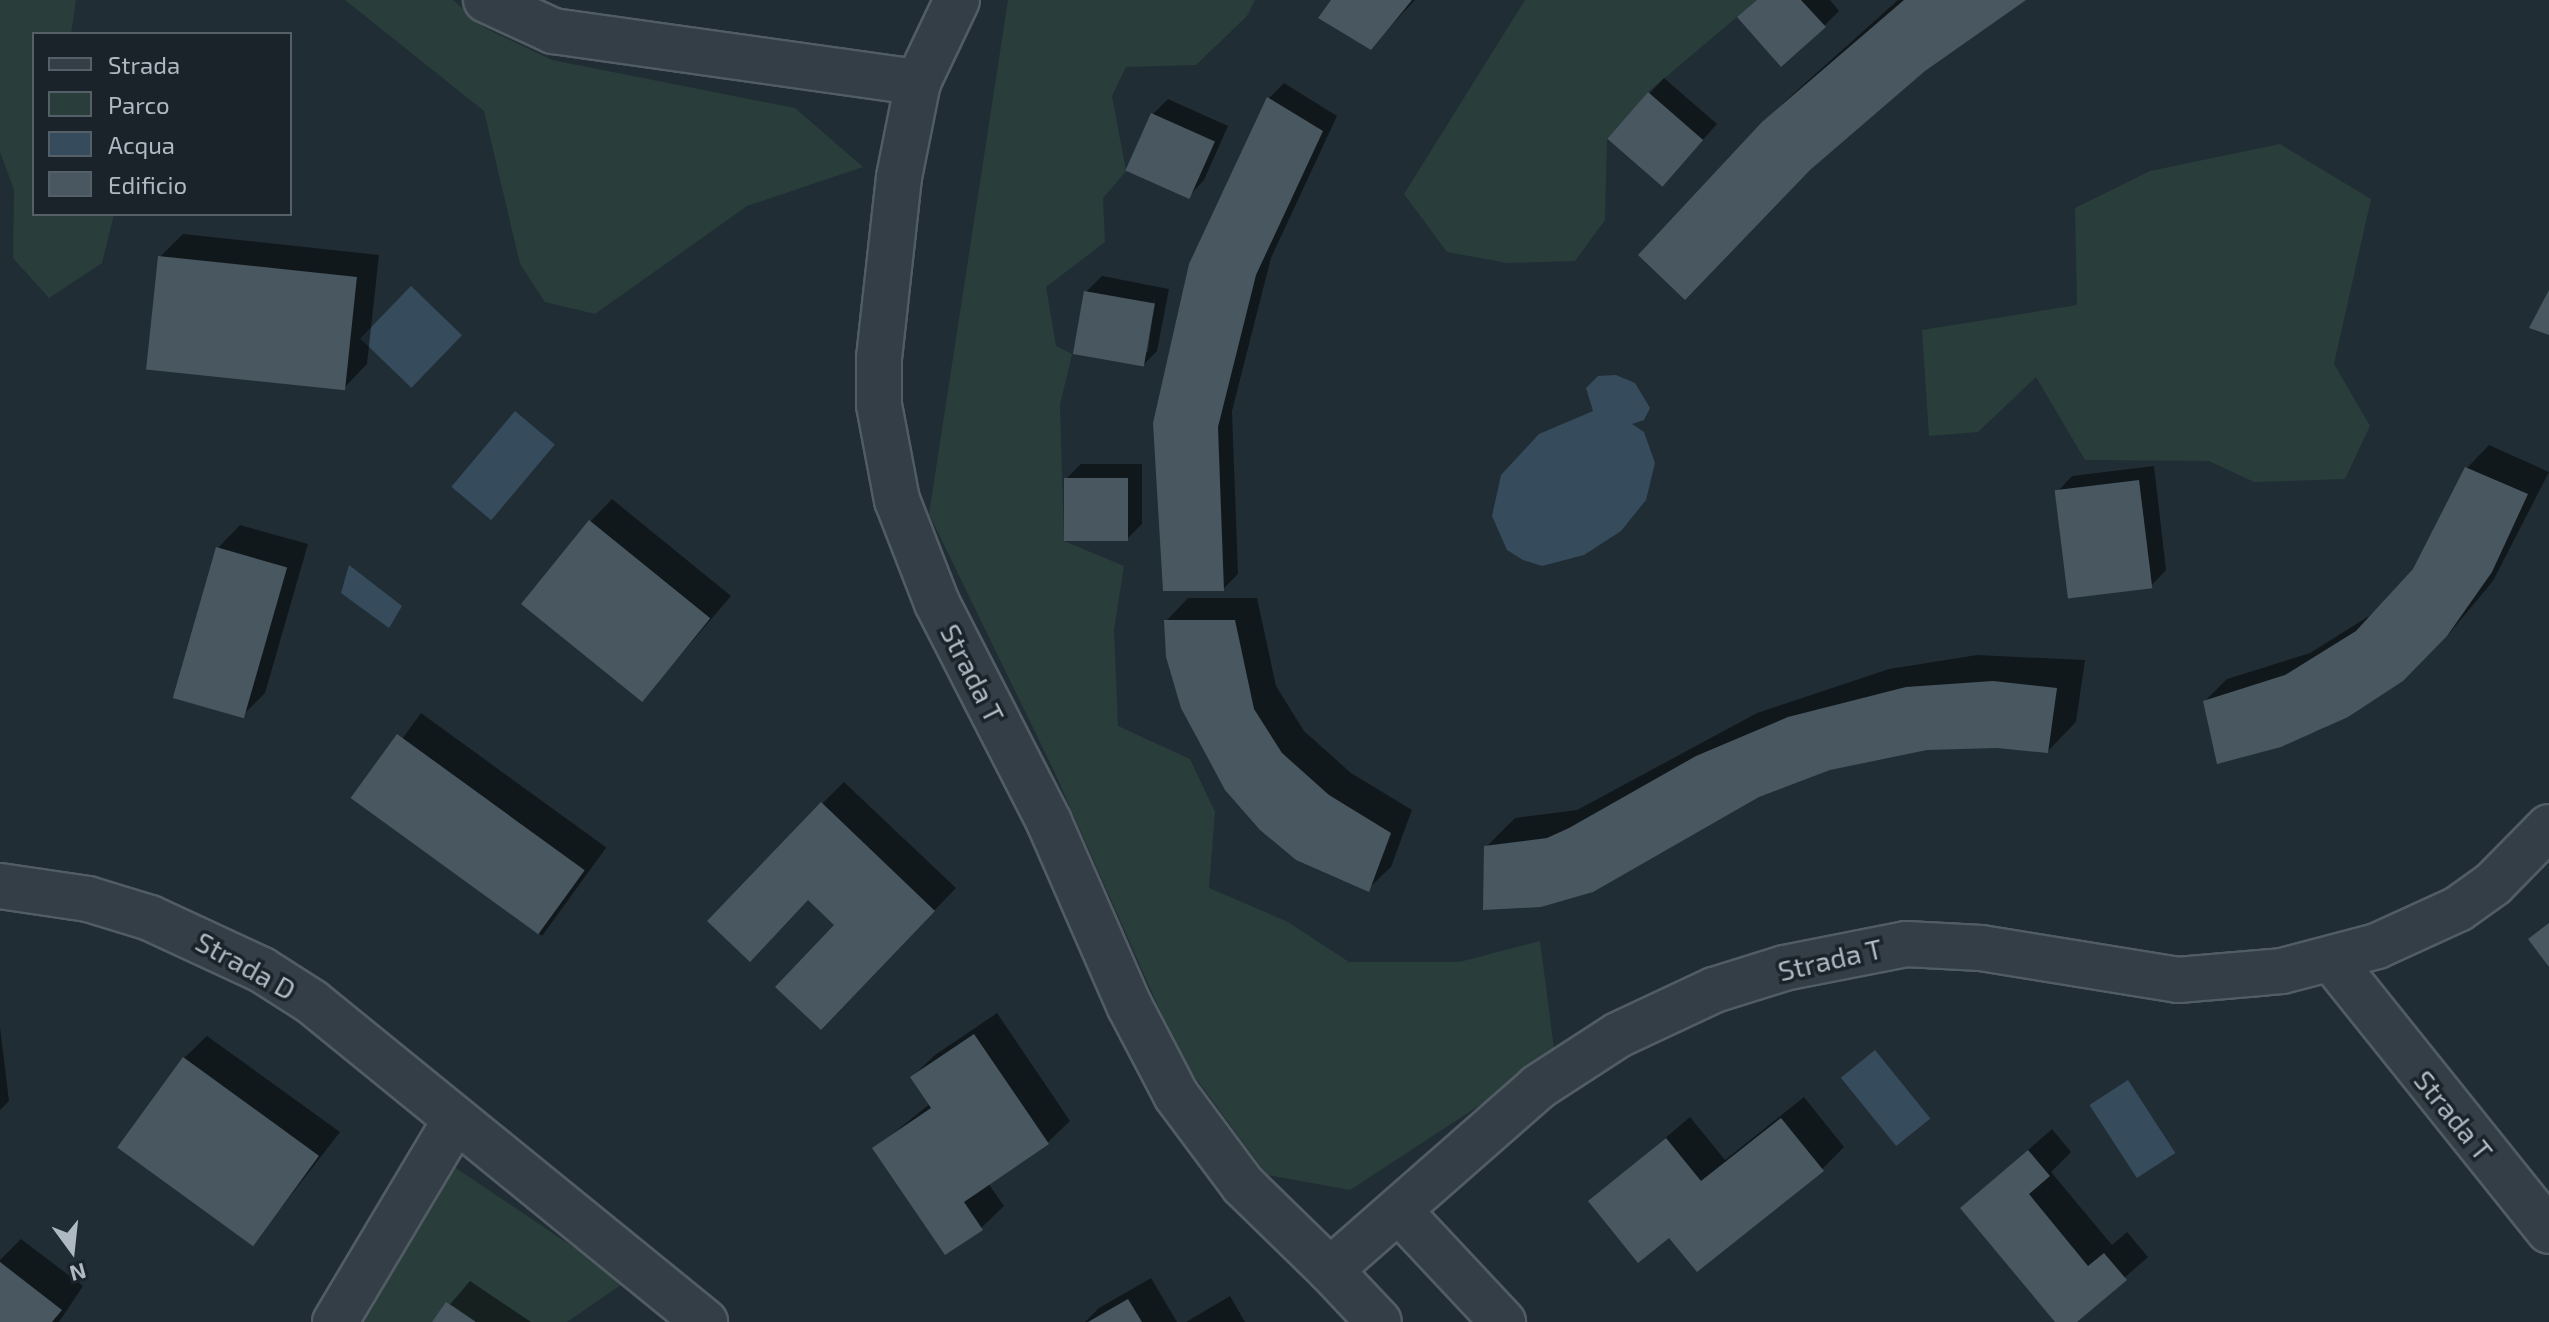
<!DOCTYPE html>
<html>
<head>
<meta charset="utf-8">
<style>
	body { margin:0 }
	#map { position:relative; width:2549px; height:1322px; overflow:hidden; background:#212d35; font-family:"Exo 2",sans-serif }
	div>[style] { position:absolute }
	.green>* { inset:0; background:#293d3a }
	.water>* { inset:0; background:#364b5c; transform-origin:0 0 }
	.shadow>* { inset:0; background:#0007; transform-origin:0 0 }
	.building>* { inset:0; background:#495761; transform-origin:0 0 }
	.roads { filter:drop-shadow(2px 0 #525c64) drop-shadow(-2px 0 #525c64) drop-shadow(0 2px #525c64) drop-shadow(0 -2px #525c64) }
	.minor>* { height:44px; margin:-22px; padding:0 22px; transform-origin:22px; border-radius:22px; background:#343e46 }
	span { translate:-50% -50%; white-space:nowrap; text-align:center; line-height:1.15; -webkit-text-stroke:7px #1a232a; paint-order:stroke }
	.street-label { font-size:28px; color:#aeb9c3 }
	.legend { position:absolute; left:32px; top:32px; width:260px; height:184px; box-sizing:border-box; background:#1a232a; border:2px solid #555f67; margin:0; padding:10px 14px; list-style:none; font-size:24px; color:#aeb9c3 }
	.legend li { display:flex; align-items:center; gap:16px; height:40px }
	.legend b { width:40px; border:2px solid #555f67 }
	.north { position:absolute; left:32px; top:1210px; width:80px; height:80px; -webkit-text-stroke:6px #1a232a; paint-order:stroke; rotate:165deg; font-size:22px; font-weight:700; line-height:32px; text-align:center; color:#aeb9c3 }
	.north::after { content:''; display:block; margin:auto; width:28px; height:36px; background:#aeb9c3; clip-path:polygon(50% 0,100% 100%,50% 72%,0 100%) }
</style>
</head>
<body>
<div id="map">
	<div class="green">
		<div style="clip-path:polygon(0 0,76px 0,71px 34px,34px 34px,34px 214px,114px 214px,102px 263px,49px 298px,13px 258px,14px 190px,0 152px)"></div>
		<div style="clip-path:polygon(345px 0,453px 0,483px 27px,552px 60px,795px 108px,863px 167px,747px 206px,595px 314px,545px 302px,520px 264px,484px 111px)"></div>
		<div style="clip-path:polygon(1008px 0,1255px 0,1247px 16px,1196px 65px,1126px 67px,1112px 96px,1126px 171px,1103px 198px,1105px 242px,1046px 287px,1056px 346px,1072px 354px,1060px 405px,1064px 541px,1124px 566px,1114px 630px,1118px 726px,1190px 759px,1215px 812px,1209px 888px,1288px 922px,1349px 962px,1459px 962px,1540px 941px,1555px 1056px,1350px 1190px,1267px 1175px,1181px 1058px,1054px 771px,929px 514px)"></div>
		<div style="clip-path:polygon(1525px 0,1757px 0,1648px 92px,1607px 139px,1605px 220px,1575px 261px,1507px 263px,1447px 252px,1404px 194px)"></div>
		<div style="clip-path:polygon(2280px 144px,2371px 199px,2334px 364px,2370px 426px,2345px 479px,2254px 482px,2209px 461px,2085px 460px,2036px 377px,1978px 432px,1929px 436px,1922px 330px,2077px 305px,2075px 208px,2150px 171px)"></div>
		<div style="clip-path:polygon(453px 1166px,625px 1282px,567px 1322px,476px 1322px,454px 1307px,442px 1322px,358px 1322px)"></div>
	</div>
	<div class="water">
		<div style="left:411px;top:286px;width:71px;height:73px;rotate:44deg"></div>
		<div style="clip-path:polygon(1616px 375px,1635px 383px,1650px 408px,1644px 420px,1632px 424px,1644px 432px,1655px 463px,1646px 500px,1621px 531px,1584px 555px,1542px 566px,1523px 560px,1507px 550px,1492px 516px,1501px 475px,1539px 434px,1593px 411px,1586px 388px,1598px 376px)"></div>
		<div style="left:515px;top:411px;width:52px;height:99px;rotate:40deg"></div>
		<div style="clip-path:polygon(349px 565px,402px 606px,389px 628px,341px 593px)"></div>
		<div style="left:1875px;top:1050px;width:88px;height:44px;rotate:51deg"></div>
		<div style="left:2128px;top:1080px;width:87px;height:46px;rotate:57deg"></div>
	</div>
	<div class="shadow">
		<div style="clip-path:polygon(1333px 0,1415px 0,1370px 48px)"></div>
		<div style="clip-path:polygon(1758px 0,1830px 0,1839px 11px,1824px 26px)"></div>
		<div style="clip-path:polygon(1898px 0,2023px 0,1763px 123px,1793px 94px)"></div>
		<div style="clip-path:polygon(1664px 78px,1717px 124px,1662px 185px,1649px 94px)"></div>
		<div style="clip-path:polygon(1284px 83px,1337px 116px,1271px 258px,1232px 411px,1238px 574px,1223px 589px,1191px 265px,1269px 98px)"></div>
		<div style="clip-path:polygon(1168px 99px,1228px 126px,1204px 180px,1189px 196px,1153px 114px)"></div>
		<div style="clip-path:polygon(183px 234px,379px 255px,367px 364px,345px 387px,160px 257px)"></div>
		<div style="clip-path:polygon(evenodd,1102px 276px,1169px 289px,1157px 351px,1142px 366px,1086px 292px,1102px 276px,1155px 294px,1148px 352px,1144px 352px,1155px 294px)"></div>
		<div style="clip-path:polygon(2489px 445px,2549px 472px,2493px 581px,2448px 635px,2375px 698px,2318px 731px,2218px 761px,2205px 701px,2227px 679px,2310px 653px,2377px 611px,2414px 570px,2467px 468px)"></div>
		<div style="clip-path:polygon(1081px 464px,1142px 464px,1142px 524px,1127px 539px,1066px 479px)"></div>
		<div style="clip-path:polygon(2154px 466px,2166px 570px,2151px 586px,2057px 492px,2072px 476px)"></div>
		<div style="clip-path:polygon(612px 499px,731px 596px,642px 700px,590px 522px)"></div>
		<div style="clip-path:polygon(240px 525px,308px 544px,265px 693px,243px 715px,218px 548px)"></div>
		<div style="clip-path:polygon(1188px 598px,1257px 598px,1276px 686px,1304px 731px,1351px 773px,1412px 810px,1391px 867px,1368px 889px,1244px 810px,1197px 738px,1168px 656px,1166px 621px)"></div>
		<div style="clip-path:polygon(1977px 655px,2085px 660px,2076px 722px,2048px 751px,1997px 746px,1927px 748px,1830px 768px,1758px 795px,1592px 890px,1486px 847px,1515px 818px,1577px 810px,1757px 713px,1889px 669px)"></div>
		<div style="left:421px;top:713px;width:229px;height:109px;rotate:36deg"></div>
		<div style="clip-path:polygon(844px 782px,956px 888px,843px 1005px,837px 925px,809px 898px,822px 804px)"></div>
		<div style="clip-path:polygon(997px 1013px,1070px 1121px,1047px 1143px,988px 1183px,1004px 1206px,981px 1228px,875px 1148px,931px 1103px,912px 1077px,935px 1055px)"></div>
		<div style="clip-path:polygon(0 1027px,9px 1101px,0 1110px)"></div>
		<div style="clip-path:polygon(207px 1036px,340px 1132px,253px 1244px,184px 1058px)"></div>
		<div style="clip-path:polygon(1804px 1097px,1844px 1147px,1822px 1169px,1669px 1235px,1591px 1201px,1690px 1117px,1725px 1160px)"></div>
		<div style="clip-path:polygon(2052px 1129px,2071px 1152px,2051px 1172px,2112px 1245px,2127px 1232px,2148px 1257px,2074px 1322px,2058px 1322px,1962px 1208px)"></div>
		<div style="clip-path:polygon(21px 1239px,83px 1286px,59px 1322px,0 1322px,0 1260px)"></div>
		<div style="clip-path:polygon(1151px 1278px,1177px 1322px,1085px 1322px,1099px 1308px)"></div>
		<div style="clip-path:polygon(470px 1281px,531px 1322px,435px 1322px)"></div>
		<div style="clip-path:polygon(1230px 1296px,1245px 1322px,1186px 1322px)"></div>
	</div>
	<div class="building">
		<div style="clip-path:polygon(1331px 0,1412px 0,1371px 50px,1318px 18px)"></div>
		<div style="clip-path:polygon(1757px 0,1801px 0,1826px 27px,1781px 67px,1737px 17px)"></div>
		<div style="clip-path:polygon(1904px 0,2026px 0,1925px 71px,1810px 170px,1685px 300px,1638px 255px,1762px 122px)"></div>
		<div style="left:1648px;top:92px;width:73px;height:62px;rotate:41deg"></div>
		<div style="clip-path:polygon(1267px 97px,1323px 131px,1256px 275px,1218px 427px,1224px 591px,1163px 591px,1153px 423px,1189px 264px)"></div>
		<div style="left:1151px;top:113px;width:70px;height:63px;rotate:24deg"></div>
		<div style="left:158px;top:256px;width:200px;height:114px;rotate:6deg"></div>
		<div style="clip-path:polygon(2549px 290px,2549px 335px,2529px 328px)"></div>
		<div style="left:1084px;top:291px;width:72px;height:64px;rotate:10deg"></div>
		<div style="clip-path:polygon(2465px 467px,2528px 494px,2492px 572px,2447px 636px,2403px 681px,2348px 717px,2281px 747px,2217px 764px,2203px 701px,2285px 675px,2356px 631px,2413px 569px)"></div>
		<div style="left:1064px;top:478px;width:64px;height:63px"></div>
		<div style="left:2139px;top:480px;width:109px;height:85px;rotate:83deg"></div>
		<div style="left:589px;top:520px;width:156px;height:108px;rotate:39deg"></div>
		<div style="left:216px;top:547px;width:74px;height:157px;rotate:16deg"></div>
		<div style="clip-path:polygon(1164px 620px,1235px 620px,1254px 709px,1282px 753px,1329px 795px,1391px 833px,1369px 892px,1296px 860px,1260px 830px,1225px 790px,1181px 708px,1166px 657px)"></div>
		<div style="clip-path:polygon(1993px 681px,2057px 688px,2048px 753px,1997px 748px,1927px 750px,1830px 770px,1759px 797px,1593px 892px,1541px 907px,1483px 910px,1484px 846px,1547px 838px,1569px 828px,1696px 756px,1788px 717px,1906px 687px)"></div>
		<div style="left:397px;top:734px;width:232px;height:79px;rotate:36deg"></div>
		<div style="clip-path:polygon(821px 802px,935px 911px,821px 1030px,775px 987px,834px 925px,808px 900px,750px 962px,707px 921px)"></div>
		<div style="clip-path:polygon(2549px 923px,2549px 967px,2528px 939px)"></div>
		<div style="clip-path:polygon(974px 1034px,1049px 1144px,964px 1202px,983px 1230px,945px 1255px,872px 1148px,931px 1108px,910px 1077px)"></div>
		<div style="left:183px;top:1057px;width:168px;height:112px;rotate:36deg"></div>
		<div style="clip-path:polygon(1781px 1118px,1824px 1171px,1697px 1272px,1669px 1238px,1638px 1263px,1588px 1201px,1666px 1138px,1701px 1181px)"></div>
		<div style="clip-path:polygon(2028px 1150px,2050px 1176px,2029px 1194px,2088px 1266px,2104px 1253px,2127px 1280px,2077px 1322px,2055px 1322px,1960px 1208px)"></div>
		<div style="clip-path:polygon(0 1262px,62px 1310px,52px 1322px,0 1322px)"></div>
		<div style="clip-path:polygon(1128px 1299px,1142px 1322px,1088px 1322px)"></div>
		<div style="clip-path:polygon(446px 1302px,454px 1307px,476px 1322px,432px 1322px)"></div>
	</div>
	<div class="roads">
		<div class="minor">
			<div style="left:486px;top:0;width:74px;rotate:24.8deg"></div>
			<div style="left:553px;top:31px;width:369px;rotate:8deg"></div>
			<div style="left:957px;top:0;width:91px;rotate:115.4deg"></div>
			<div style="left:918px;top:82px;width:97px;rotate:101.3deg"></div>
			<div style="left:899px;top:177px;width:182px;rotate:96.3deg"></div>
			<div style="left:879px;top:358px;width:47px;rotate:90deg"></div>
			<div style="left:879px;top:405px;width:97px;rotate:79.3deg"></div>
			<div style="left:897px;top:500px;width:110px;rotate:68.8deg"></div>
			<div style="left:937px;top:603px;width:246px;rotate:62.9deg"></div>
			<div style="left:1049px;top:822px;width:200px;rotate:66.4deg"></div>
			<div style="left:1129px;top:1005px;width:102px;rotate:62.4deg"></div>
			<div style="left:1176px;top:1095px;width:112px;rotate:53.3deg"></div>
			<div style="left:1243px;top:1185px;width:122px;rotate:44.3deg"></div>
			<div style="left:1330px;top:1270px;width:277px;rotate:-41.3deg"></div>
			<div style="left:1538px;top:1087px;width:95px;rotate:-33deg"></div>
			<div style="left:1618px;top:1035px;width:106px;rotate:-25.1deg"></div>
			<div style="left:1714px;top:990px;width:73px;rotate:-17.4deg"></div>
			<div style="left:1784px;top:968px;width:124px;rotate:-11.1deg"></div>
			<div style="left:1906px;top:944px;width:75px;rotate:3.1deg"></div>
			<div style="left:1981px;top:948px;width:200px;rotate:9.2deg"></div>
			<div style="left:2178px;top:980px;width:104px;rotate:-4.9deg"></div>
			<div style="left:2282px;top:971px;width:98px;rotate:-14.7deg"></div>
			<div style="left:2377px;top:946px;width:89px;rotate:-24.6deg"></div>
			<div style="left:2458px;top:909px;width:43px;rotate:-35.5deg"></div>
			<div style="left:2493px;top:884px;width:80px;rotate:-45.5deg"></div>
			<div style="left:0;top:886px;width:89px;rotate:8.4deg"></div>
			<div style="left:88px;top:899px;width:65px;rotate:17deg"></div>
			<div style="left:150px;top:918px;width:123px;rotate:24.9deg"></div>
			<div style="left:262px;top:970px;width:59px;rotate:32.6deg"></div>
			<div style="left:312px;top:1002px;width:507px;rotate:39.15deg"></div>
			<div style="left:2332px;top:960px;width:347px;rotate:51.3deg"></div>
			<div style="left:1400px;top:1212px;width:151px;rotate:46.9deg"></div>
			<div style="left:1330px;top:1270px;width:71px;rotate:46.7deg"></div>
			<div style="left:335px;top:1322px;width:236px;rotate:-59.2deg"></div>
		</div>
	</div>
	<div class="street-label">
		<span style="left:973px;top:673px;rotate:63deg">Strada T</span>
		<span style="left:1830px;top:959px;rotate:-13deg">Strada T</span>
		<span style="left:246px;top:965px;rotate:29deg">Strada D</span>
		<span style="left:2454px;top:1115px;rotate:51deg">Strada T</span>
	</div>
	<ul class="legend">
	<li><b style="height:10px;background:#343e46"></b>Strada</li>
	<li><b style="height:22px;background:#293d3a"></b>Parco</li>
	<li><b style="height:22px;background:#364b5c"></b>Acqua</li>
	<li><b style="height:22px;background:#495761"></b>Edificio</li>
	</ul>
	<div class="north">N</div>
</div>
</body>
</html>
